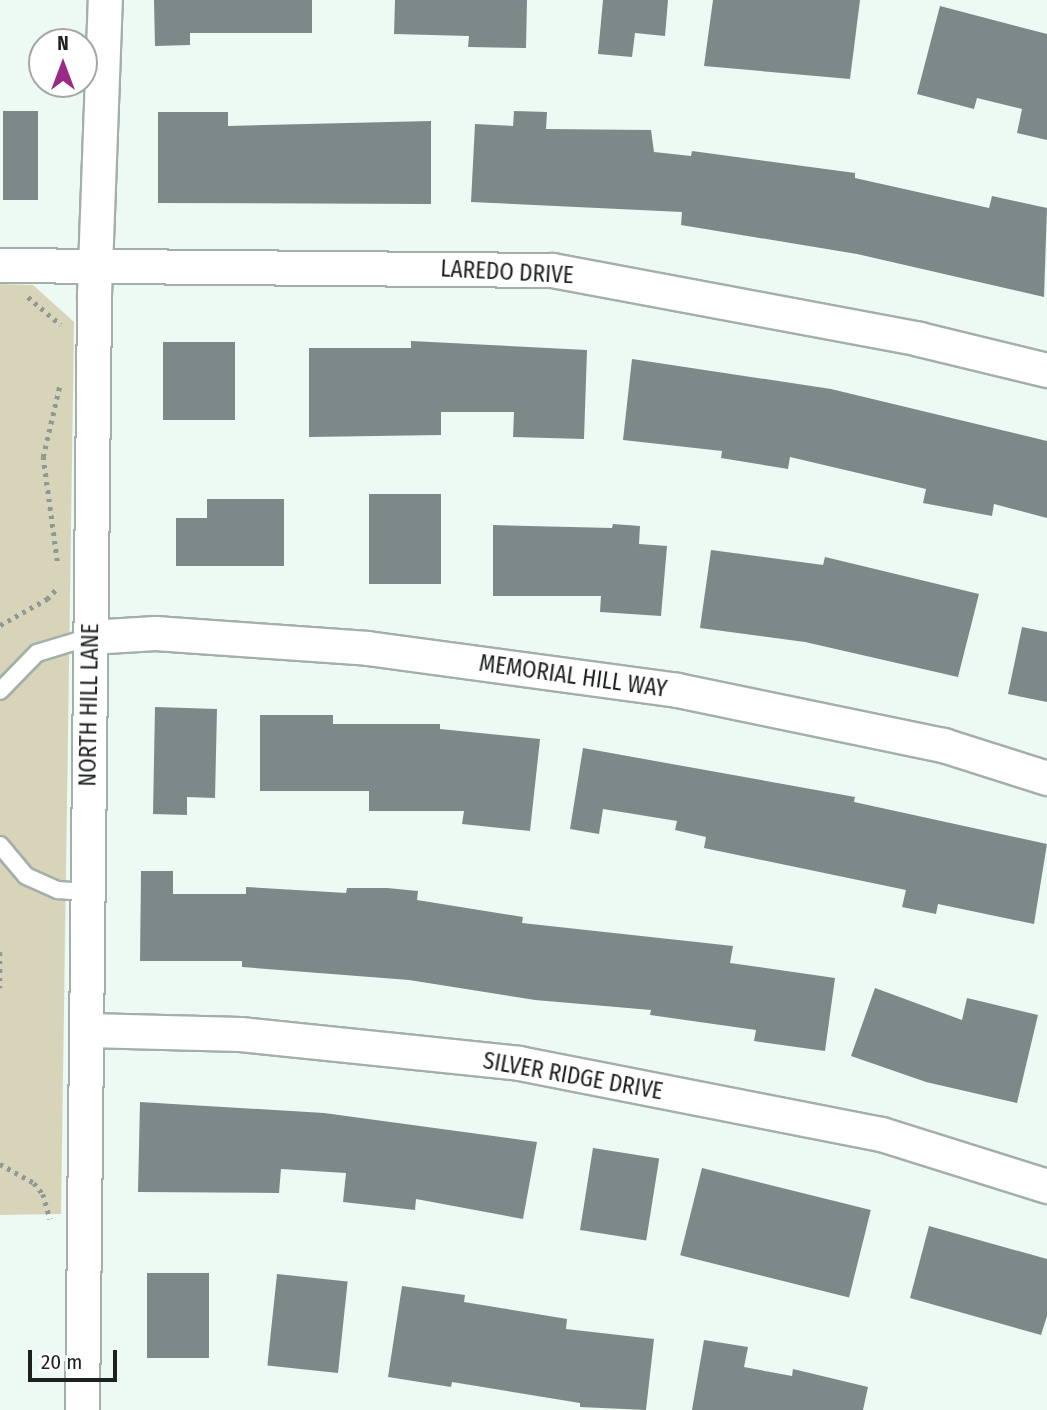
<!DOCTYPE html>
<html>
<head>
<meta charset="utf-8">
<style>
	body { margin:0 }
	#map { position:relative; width:1047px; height:1410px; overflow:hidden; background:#edf9f3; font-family:"Fira Sans Condensed",sans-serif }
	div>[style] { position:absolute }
	.green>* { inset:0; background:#d7d4ba }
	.building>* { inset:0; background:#7d8989; transform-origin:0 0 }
	.path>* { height:4.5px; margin-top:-2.25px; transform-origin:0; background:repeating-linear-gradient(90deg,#909894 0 3.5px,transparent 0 8.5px) }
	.roads { filter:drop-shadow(2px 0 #a4afaa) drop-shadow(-2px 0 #a4afaa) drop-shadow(0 2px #a4afaa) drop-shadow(0 -2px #a4afaa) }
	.lane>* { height:16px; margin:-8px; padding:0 8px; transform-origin:8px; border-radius:8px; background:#fff }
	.street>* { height:33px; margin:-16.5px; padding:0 16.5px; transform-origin:16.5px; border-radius:16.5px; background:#fff }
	span { translate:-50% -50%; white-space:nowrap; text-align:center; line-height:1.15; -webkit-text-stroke:7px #fff; paint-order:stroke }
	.street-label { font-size:23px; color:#1d211f }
	.north { position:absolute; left:28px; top:28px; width:70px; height:70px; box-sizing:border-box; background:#fff; border:2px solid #a5a6a5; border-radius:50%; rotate:0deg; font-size:19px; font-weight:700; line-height:28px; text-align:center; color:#1d211f }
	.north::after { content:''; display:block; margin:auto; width:24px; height:32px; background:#992a88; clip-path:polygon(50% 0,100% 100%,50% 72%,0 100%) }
	.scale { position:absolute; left:28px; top:1350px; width:89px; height:32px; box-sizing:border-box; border:4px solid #1d211f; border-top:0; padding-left:9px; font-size:21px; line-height:24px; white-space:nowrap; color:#1d211f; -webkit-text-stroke:5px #fff; paint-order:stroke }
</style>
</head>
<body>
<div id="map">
	<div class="green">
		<div style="clip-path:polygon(0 284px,33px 285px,74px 322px,61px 1214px,0 1215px)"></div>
	</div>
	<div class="building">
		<div style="clip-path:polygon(154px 0,312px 0,312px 33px,190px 33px,190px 45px,155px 46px)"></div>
		<div style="clip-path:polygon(395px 0,527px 0,526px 48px,468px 47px,469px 36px,394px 34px)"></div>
		<div style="clip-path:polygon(603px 0,668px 0,665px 36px,635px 33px,632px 57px,598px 54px)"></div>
		<div style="clip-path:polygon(713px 0,860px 0,850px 79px,704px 66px)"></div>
		<div style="clip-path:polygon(940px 6px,1047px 34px,1047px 140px,1017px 133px,1022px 109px,977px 98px,974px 109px,917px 94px)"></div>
		<div style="left:3px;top:111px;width:35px;height:89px"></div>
		<div style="clip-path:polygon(514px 111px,547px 112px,546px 129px,651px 130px,654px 152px,691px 156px,692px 151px,855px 173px,855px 178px,989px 208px,992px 196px,1047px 208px,1044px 297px,857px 254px,681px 225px,682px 212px,471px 202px,475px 124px,513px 126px)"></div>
		<div style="clip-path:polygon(158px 112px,228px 112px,228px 126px,431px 121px,431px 204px,158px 203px)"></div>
		<div style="clip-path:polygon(411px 341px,587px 350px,584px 439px,513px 437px,514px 412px,441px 412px,441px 435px,309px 437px,309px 348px,411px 348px)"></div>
		<div style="left:163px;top:342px;width:72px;height:78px"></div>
		<div style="clip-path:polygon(632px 359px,831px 389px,1047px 441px,1047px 518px,994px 504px,992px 516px,923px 503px,926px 489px,790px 457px,788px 469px,721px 458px,722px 451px,623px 440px)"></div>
		<div style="left:369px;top:494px;width:72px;height:90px"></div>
		<div style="clip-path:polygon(207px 499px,284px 499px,284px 566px,176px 566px,176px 518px,207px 518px)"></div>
		<div style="clip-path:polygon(613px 524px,640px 526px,639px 544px,667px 546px,661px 616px,600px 612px,601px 596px,493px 596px,493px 525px,612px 528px)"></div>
		<div style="clip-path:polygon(711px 550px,823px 565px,825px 557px,979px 594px,958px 677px,805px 642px,700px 628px)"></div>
		<div style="clip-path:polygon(1022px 627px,1047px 632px,1047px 702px,1008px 694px)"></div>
		<div style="clip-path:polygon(155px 707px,217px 709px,215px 798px,187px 797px,187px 815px,153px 814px)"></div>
		<div style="clip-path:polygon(260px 715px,333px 715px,333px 724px,440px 724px,440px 729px,540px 739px,530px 831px,462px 824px,464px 811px,369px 811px,369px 791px,260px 791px)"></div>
		<div style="clip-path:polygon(583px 748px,855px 797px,854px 802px,1047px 844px,1034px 924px,938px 904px,936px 914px,902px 907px,906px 890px,704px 848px,706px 837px,675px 830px,677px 821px,603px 809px,599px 834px,570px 829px)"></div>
		<div style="clip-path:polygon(141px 871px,173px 871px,173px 894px,246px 894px,246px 887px,346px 893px,347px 888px,387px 888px,418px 891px,417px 900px,523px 917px,522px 923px,733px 946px,730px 963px,835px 978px,825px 1051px,754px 1041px,756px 1030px,650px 1015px,651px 1010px,535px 1000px,409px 980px,242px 967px,242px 961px,140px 961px)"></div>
		<div style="clip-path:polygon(875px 988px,962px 1020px,967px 998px,1038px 1015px,1017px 1103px,926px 1082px,851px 1056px)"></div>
		<div style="clip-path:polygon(140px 1102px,324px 1113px,537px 1142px,523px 1219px,416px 1199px,415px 1210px,343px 1202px,346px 1173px,281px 1169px,279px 1193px,138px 1192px)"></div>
		<div style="left:593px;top:1148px;width:67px;height:83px;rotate:9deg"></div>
		<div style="left:702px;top:1168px;width:174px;height:90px;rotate:14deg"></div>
		<div style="clip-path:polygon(929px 1226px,1047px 1259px,1047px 1316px,1041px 1335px,910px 1298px)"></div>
		<div style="left:147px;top:1273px;width:62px;height:85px"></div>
		<div style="left:277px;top:1274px;width:71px;height:92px;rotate:6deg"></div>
		<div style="clip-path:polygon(402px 1286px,465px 1295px,464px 1302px,567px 1319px,566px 1329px,654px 1339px,646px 1410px,580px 1407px,580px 1403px,452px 1382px,451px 1387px,388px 1377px)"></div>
		<div style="clip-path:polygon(704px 1340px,748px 1347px,744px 1367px,792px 1376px,793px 1369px,868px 1387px,863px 1410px,692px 1410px)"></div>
	</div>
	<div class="path">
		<div style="left:28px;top:297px;width:43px;rotate:40.3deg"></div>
		<div style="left:57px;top:561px;width:105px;rotate:-97.7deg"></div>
		<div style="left:43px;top:457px;width:75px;rotate:-76.9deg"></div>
		<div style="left:0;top:625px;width:54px;rotate:-29deg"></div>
		<div style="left:47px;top:599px;width:16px;rotate:-47deg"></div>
		<div style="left:0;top:952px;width:36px;rotate:90deg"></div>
		<div style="left:0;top:1164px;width:39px;rotate:29deg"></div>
		<div style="left:34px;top:1183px;width:14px;rotate:51deg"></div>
		<div style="left:43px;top:1194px;width:26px;rotate:74deg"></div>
	</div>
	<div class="roads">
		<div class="lane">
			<div style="left:0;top:691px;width:53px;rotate:-45.8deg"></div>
			<div style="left:37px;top:653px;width:55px;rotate:-16.8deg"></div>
			<div style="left:0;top:845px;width:40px;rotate:50deg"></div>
			<div style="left:26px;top:876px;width:35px;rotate:24deg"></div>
			<div style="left:58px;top:890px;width:28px;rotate:4deg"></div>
		</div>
		<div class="street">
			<div style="left:0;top:265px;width:552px;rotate:0.52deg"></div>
			<div style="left:552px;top:270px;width:373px;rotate:10.6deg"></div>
			<div style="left:919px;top:339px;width:132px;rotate:13.6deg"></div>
			<div style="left:90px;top:637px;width:65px;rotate:-3.5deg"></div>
			<div style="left:155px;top:633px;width:213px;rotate:4deg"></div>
			<div style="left:367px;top:648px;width:313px;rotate:7.7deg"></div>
			<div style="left:677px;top:690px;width:272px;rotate:11.7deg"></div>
			<div style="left:943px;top:745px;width:109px;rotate:17.6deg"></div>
			<div style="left:88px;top:1030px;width:152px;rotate:1.5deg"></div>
			<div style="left:240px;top:1034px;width:281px;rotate:5.9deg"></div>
			<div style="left:519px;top:1063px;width:369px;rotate:11.1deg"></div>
			<div style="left:881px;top:1134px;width:174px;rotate:17.4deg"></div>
			<div style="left:82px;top:1410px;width:1115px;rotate:-89.38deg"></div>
			<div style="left:94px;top:295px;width:295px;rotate:-87.9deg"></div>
		</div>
	</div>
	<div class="street-label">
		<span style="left:507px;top:272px;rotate:3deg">LAREDO DRIVE</span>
		<span style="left:573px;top:676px;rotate:8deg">MEMORIAL HILL WAY</span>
		<span style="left:89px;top:705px;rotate:-89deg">NORTH HILL LANE</span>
		<span style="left:573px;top:1076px;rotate:10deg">SILVER RIDGE DRIVE</span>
	</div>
	<div class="north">N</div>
	<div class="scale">20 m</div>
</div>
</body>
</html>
